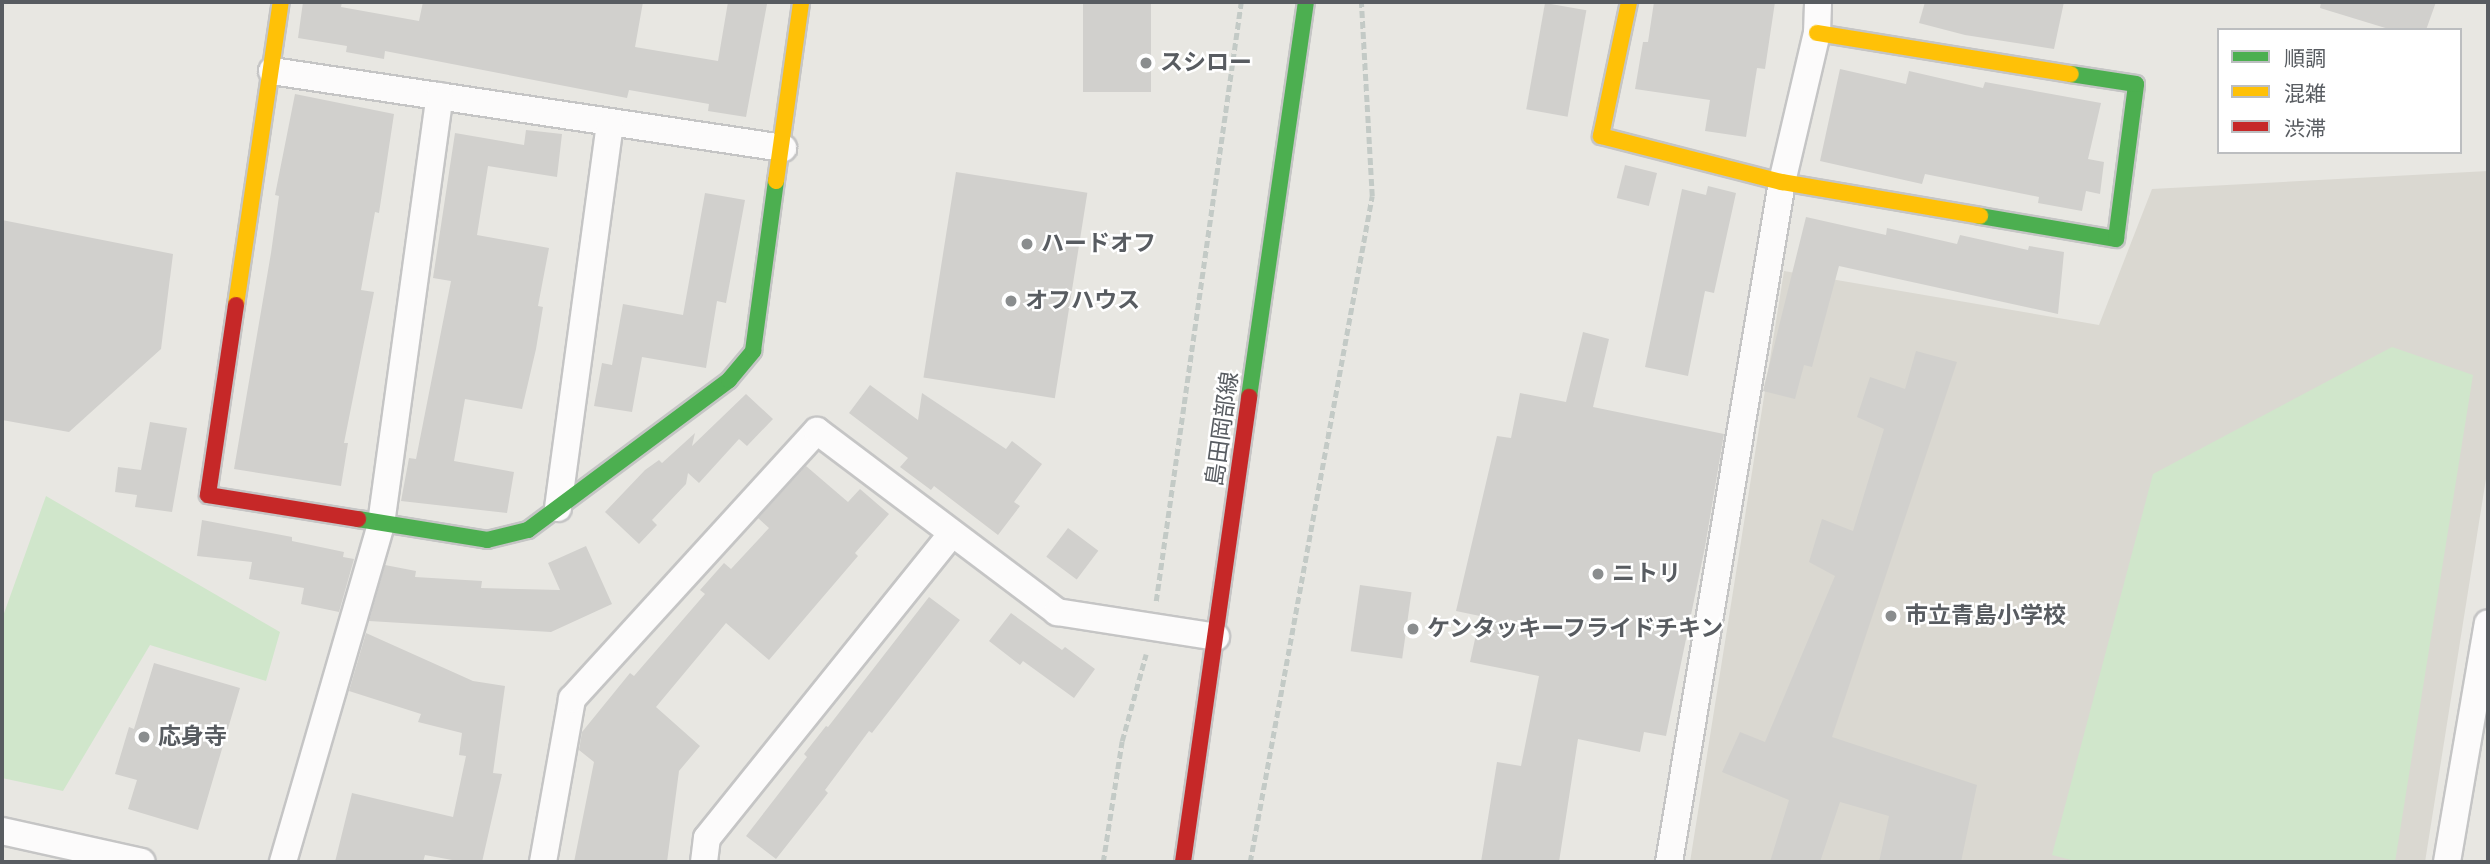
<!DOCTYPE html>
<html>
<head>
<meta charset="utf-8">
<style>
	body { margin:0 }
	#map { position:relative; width:2490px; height:864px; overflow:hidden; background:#e8e7e2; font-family:"Work Sans","Noto Sans JP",sans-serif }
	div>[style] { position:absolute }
	.education>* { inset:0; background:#dad8d1 }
	.green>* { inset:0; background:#d0e6cb }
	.building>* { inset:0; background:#d1d0cd; transform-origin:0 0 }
	.path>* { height:4.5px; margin-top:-2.25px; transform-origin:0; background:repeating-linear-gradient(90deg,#c3cac6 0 7px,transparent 0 10.5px) }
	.roads { filter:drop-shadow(2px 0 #c5c5c5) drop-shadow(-2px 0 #c5c5c5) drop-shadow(0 2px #c5c5c5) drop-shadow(0 -2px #c5c5c5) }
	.street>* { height:26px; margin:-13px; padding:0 13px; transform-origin:13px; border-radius:13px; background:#fcfbfb }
	.fast>* { height:16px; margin:-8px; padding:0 8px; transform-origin:8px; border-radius:8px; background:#4caf50 }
	.slow>* { height:16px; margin:-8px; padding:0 8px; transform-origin:8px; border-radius:8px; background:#ffc107 }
	.jam>* { height:16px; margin:-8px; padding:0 8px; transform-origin:8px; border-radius:8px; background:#c62828 }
	.dots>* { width:19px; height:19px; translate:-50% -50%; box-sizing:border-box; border:4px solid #fff; border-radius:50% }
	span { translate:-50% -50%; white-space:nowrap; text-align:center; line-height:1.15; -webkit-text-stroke:5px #fff; paint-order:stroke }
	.poi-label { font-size:23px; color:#585c61; font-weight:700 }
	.left { translate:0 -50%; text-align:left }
	.street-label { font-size:23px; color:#585c61 }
	.frame { position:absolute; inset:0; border:4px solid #585c61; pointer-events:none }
	.legend { position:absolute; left:2217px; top:28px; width:245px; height:126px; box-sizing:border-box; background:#fff; border:2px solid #bcbec0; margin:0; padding:9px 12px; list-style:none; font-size:21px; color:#585c61 }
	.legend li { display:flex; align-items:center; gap:14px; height:35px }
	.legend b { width:35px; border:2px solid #bcbec0 }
</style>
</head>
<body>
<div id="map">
	<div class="education">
		<div style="clip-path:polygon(2488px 171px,2488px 466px,2425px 862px,1690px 862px,1784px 271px,2099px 325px,2152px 189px)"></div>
	</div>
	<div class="green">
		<div style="clip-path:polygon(2392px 347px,2473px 375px,2395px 862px,2079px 862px,2052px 855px,2153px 474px)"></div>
		<div style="clip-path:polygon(46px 496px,280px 632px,266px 681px,150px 645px,63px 791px,2px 778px,2px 619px)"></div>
	</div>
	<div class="building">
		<div style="clip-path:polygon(303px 2px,342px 2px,341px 7px,419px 21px,423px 2px,643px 2px,635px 47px,718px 61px,728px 2px,767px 4px,746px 117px,708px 111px,709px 104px,629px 90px,627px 98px,385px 51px,384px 59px,346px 52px,347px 46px,298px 38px)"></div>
		<div style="left:1083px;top:2px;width:68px;height:90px"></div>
		<div style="clip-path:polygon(1654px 2px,1775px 2px,1765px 69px,1757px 68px,1746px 137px,1705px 131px,1710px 100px,1635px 89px,1643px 42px,1648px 42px)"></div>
		<div style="clip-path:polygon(1925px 2px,2064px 2px,2054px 49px,1965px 35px,1919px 23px)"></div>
		<div style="clip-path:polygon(2321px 2px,2436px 2px,2426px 30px,2392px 30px,2320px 8px)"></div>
		<div style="left:1545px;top:3px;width:42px;height:108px;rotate:10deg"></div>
		<div style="clip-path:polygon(1840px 69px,1906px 84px,1909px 71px,1983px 88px,1985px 82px,2101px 103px,2088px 159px,2104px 162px,2100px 194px,2086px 191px,2082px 211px,2038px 203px,2039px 197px,1925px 174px,1922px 184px,1820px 161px)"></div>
		<div style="clip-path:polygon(295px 94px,394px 114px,379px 213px,375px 212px,361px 290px,374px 292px,344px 443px,348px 443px,341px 486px,234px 469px,271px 253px,279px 196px,275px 195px)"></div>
		<div style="clip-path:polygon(526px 130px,562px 134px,557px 177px,488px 166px,477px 235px,549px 248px,538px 306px,543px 307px,536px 349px,522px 409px,465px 399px,454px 461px,514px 472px,507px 513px,401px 501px,409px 458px,416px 459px,451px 281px,433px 278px,455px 133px,524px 145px)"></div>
		<div style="left:1625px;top:165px;width:33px;height:34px;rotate:14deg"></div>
		<div style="left:956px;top:172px;width:133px;height:208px;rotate:9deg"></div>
		<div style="clip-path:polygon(1708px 186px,1736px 193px,1714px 293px,1705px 291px,1688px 376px,1645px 367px,1682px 189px,1706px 195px)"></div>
		<div style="clip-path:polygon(705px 193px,745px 200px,726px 303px,717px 301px,706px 368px,642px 357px,632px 412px,594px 406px,602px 363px,612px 365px,623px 304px,683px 315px)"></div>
		<div style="clip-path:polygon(1806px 217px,1886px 235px,1887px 228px,1957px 244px,1960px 235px,2028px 250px,2029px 246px,2064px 252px,2058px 314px,1839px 266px,1812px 367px,1804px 365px,1795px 399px,1763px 391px)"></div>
		<div style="clip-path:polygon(2px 220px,173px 254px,161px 349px,69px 432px,2px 420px)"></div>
		<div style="clip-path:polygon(1583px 332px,1609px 339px,1593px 407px,1724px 434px,1705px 547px,1666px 736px,1644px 732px,1640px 752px,1578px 739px,1559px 862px,1481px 862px,1497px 762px,1521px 766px,1539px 676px,1470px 662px,1480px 616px,1456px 611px,1497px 436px,1511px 438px,1520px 393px,1566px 402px)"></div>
		<div style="clip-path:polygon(1916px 351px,1957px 362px,1832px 737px,1977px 785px,1961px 862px,1879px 862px,1889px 816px,1840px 802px,1820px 862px,1770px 862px,1789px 800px,1722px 772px,1740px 732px,1765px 742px,1835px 576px,1809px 562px,1822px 519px,1853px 531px,1884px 429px,1857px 417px,1870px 377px,1905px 389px)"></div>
		<div style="clip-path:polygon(870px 385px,918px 420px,922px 393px,1006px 449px,1012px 441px,1042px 464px,1014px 502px,1020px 506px,998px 535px,934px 486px,931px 490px,900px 467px,908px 458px,849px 413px)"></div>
		<div style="clip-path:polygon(746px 394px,773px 419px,747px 446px,739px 439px,699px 483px,688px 473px,686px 484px,652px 520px,657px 525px,639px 544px,605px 512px,645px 470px,659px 460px,662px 463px,695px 433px,692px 446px)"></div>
		<div style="clip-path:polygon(150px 422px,187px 428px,172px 512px,135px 507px,137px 495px,115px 492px,118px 467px,141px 470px)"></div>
		<div style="clip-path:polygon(806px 466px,848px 502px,860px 489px,889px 514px,855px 553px,858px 556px,769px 660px,726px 623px,656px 707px,700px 746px,679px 771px,667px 862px,574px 862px,594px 762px,579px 750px,582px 732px,630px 673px,634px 676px,705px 594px,700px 590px,724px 563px,731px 569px,769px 528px,758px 518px)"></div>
		<div style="clip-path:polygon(202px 520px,292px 537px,292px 541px,344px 552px,343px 557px,354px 559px,339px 612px,301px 604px,304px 588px,249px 579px,252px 562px,197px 556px)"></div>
		<div style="left:1068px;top:528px;width:38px;height:36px;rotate:37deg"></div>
		<div style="clip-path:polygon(586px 546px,612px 604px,551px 632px,369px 621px,385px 565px,416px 571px,415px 577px,482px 581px,481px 588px,560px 590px,548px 563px)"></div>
		<div style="left:1360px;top:585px;width:52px;height:67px;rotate:8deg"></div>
		<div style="clip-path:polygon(929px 597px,960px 620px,872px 733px,869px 731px,825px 790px,828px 793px,776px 859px,746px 836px,807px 757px,804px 754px,826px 726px,828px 727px)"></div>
		<div style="clip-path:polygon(1011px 613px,1062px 650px,1065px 647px,1095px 669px,1074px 698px,1023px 661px,1020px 665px,989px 641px)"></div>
		<div style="clip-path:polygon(366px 633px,473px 681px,505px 686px,493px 773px,502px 774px,482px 862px,463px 862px,425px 855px,423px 862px,335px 862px,352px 793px,453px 817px,466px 756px,459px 755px,462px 733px,418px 722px,421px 714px,349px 691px)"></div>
		<div style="clip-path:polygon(154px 663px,240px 688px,198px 830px,128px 809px,137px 780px,115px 774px,129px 727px,134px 729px)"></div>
	</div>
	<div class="path">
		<div style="left:1156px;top:601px;width:605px;rotate:-81.92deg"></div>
		<div style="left:1103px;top:862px;width:122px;rotate:-81.1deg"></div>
		<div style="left:1122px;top:741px;width:90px;rotate:-74.6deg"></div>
		<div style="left:1250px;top:862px;width:677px;rotate:-79.62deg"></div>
		<div style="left:1372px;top:196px;width:194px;rotate:-93.2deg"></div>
	</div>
	<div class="roads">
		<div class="street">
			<div style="left:272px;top:71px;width:517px;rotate:8.57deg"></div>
			<div style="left:558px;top:508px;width:389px;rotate:-82.3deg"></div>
			<div style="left:2px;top:831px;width:143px;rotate:12.5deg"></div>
			<div style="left:283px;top:862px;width:352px;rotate:-73.8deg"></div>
			<div style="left:381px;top:524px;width:432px;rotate:-82.2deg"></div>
			<div style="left:543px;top:862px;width:166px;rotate:-79.9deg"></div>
			<div style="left:572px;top:699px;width:363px;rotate:-47.6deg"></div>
			<div style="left:817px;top:431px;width:301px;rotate:37deg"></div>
			<div style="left:1057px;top:612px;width:161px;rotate:8.9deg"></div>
			<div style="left:704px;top:862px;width:24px;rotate:-83deg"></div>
			<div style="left:707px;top:838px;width:391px;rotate:-51.2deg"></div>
			<div style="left:1669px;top:862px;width:689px;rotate:-80.57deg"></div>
			<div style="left:1782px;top:182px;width:153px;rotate:-76.8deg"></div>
			<div style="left:1817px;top:33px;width:31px;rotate:-88deg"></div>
			<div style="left:2447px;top:862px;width:242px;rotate:-80.3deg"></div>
		</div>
		<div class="fast">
			<div style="left:1980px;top:216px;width:138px;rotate:9.6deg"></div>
			<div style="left:2116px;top:239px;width:156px;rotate:-82.6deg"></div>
			<div style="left:2136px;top:84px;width:66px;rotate:-171.3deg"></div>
			<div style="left:1249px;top:397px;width:399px;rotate:-81.8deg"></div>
			<div style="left:358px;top:519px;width:131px;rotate:9.2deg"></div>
			<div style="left:487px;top:540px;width:42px;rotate:-13.7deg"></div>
			<div style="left:528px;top:530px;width:251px;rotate:-36.7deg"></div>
			<div style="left:729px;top:380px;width:38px;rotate:-50deg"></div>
			<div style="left:753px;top:351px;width:172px;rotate:-82.3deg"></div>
		</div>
		<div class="slow">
			<div style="left:1629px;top:2px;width:137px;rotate:101.8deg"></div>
			<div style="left:1601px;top:136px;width:187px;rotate:14.3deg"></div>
			<div style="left:1782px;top:182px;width:201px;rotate:9.7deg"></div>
			<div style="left:1817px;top:33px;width:257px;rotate:9.2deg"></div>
			<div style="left:776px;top:181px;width:181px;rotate:-82deg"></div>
			<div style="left:236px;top:305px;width:306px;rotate:-81.6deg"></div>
		</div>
		<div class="jam">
			<div style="left:236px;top:305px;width:192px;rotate:98.4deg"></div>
			<div style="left:208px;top:495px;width:152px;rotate:9.1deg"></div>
			<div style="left:1183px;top:862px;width:470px;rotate:-81.9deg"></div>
		</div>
	</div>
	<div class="dots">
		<div style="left:1146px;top:63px;background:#8a8d8e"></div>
		<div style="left:1027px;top:244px;background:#8a8d8e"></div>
		<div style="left:1011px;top:301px;background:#8a8d8e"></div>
		<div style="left:1598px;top:574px;background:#8a8d8e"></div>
		<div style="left:1891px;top:616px;background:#8a8d8e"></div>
		<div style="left:1413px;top:629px;background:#8a8d8e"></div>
		<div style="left:144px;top:737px;background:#8a8d8e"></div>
	</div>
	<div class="poi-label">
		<span class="left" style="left:1160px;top:63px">スシロー</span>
		<span class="left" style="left:1041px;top:244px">ハードオフ</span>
		<span class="left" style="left:1025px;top:301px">オフハウス</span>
		<span class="left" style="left:1612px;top:574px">ニトリ</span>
		<span class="left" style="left:1905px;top:616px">市立青島小学校</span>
		<span class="left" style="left:1427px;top:629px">ケンタッキーフライドチキン</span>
		<span class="left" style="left:158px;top:737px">応身寺</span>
	</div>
	<div class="street-label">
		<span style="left:1223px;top:429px;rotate:-82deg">島田岡部線</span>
	</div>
	<div class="frame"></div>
	<ul class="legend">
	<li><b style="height:9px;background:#4caf50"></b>順調</li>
	<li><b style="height:9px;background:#ffc107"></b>混雑</li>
	<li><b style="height:9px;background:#c62828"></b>渋滞</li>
	</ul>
</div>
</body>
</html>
